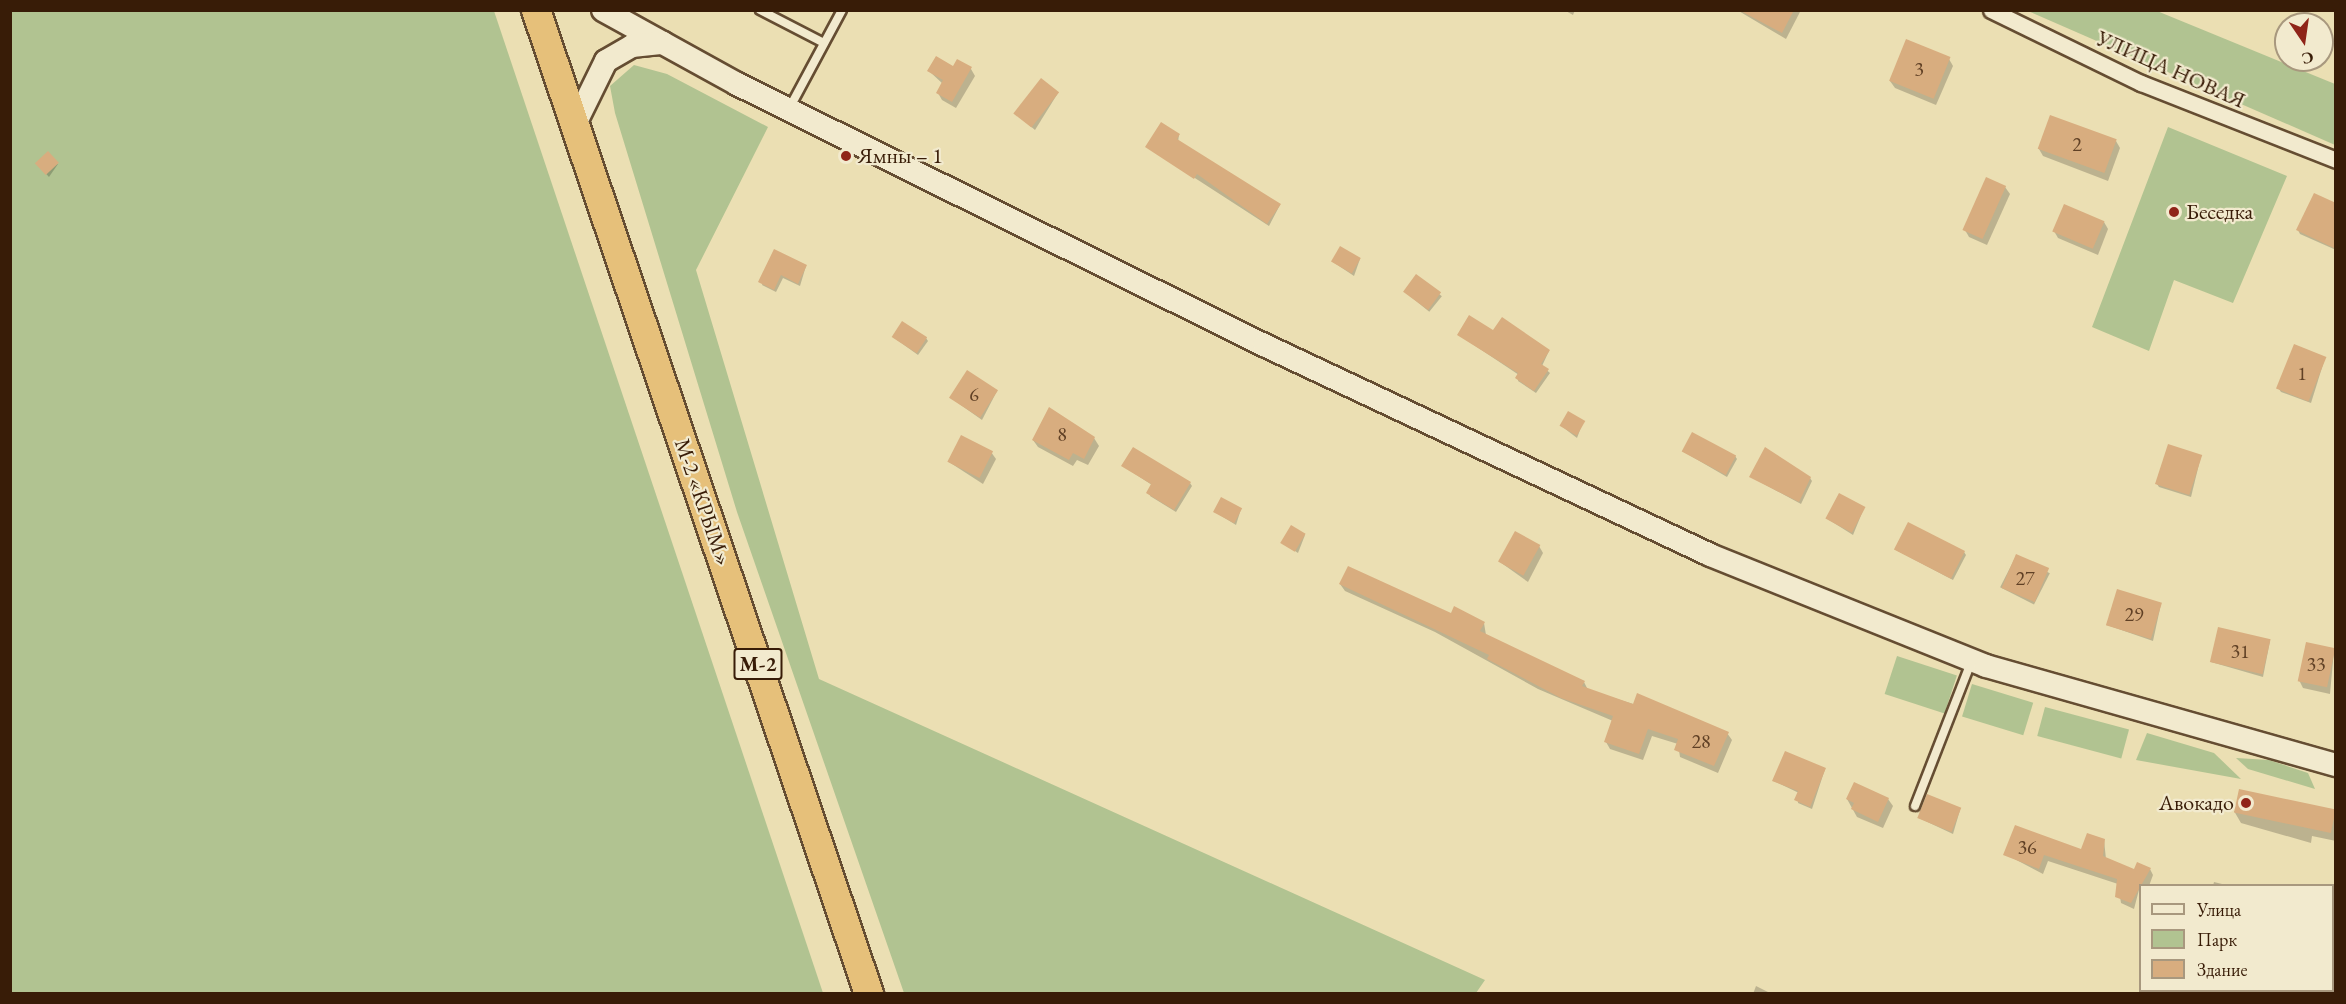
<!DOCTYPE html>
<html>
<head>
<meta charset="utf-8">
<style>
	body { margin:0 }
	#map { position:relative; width:2346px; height:1004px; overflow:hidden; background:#ebdfb3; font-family:"EB Garamond",serif }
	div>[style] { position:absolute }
	.green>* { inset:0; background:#b1c391; transform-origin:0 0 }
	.shadow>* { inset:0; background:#0003; transform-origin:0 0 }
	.building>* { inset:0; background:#d8ad7f; transform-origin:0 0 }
	.roads { filter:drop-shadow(2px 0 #654d32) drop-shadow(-2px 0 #654d32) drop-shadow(0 2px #654d32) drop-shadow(0 -2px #654d32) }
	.lane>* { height:8px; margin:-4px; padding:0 4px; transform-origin:4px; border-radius:4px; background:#f2eace }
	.street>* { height:15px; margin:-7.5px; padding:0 7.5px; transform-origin:7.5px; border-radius:7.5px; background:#f2eace }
	.secondary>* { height:22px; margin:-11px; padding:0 11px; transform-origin:11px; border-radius:11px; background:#f2eace }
	.highway>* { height:28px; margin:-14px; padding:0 14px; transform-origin:14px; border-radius:14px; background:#e6c07a }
	.dots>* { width:16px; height:16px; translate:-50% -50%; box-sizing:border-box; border:3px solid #f2eace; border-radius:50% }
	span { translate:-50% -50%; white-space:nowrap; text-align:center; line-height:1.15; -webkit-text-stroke:4.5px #f2eace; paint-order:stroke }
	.number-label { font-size:20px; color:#604025 }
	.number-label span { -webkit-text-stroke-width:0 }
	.shield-label span { padding:2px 4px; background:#f2eace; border:2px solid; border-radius:4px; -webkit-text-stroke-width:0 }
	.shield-label { font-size:21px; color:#381c07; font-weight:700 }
	.street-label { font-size:22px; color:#381c07 }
	.poi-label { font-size:22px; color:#381c07 }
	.left { translate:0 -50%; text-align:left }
	.right { translate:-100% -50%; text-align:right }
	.frame { position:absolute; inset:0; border:12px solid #381c07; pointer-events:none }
	.legend { position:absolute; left:2139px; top:884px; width:195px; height:108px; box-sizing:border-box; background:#f2eace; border:2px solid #a8987e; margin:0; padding:8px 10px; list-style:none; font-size:18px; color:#381c07 }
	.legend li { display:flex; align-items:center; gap:12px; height:30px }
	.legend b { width:30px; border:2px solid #a8987e }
	.north { position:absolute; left:2274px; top:12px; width:60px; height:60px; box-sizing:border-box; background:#f2eace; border:2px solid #a8987e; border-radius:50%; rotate:167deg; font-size:16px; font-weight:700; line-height:24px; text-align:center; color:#381c07 }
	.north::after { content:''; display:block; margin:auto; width:21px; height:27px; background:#8f2418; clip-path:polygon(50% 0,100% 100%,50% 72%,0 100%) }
</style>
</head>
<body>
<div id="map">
	<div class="green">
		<div style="clip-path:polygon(10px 11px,494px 11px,823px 993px,11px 993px)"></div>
		<div style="clip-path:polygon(2028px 11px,2157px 11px,2335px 84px,2335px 145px)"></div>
		<div style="clip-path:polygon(634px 65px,667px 74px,768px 127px,696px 270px,819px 679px,1485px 980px,1476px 993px,904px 993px,737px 512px,615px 113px,610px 86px)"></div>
		<div style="clip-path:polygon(2168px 127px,2287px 176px,2233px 303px,2174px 280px,2149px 351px,2092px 327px)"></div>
		<div style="left:1897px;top:656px;width:63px;height:40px;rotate:18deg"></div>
		<div style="left:1972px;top:684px;width:64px;height:34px;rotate:17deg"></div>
		<div style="left:2045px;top:707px;width:87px;height:30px;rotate:15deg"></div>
		<div style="clip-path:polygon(2147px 733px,2214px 753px,2241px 779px,2136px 760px)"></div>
		<div style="clip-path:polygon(2236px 758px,2269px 760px,2308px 773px,2315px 789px,2248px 769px)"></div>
	</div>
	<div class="shadow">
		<div style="clip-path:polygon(1564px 10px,1575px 10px,1573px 15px)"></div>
		<div style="clip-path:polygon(1737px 10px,1801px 10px,1786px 39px)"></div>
		<div style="clip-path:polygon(1949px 59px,1953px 66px,1936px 105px,1895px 88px,1890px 81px)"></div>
		<div style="clip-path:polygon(971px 69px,975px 76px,956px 108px,942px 100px,938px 93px,943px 84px,929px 71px)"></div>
		<div style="clip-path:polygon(1058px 93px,1035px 130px,1016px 114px)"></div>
		<div style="clip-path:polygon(1179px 135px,1178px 142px,1280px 205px,1269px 226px,1147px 147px)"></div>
		<div style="clip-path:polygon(2116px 141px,2120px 148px,2108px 181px,2043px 156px,2039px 149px)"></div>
		<div style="clip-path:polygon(58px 164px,49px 177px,39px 166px)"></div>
		<div style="clip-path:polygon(2005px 187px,2010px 194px,1987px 245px,1969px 237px,1965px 230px)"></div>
		<div style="clip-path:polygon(2336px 205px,2336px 250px,2300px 234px,2298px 230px)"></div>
		<div style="clip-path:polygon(2104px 222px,2108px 229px,2098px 255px,2058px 238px,2054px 231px)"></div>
		<div style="clip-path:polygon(775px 251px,806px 266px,800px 286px,783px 278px,776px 292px,762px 285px)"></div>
		<div style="clip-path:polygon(1360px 259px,1354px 276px,1333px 262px)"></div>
		<div style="left:1417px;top:276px;width:32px;height:20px;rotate:39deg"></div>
		<div style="clip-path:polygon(1494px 332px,1549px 351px,1542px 366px,1550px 373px,1536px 393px,1518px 381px,1519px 375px,1459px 335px)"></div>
		<div style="clip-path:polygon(893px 337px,926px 338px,928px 341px,918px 355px)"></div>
		<div style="clip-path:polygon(2325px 358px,2311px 403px,2281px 392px,2279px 389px)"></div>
		<div style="clip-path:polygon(997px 391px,982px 420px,951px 398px)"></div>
		<div style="clip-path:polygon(1050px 409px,1094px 438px,1099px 446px,1088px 465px,1077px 460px,1073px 466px,1038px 447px,1033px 440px)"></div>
		<div style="clip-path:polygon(1583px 422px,1577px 438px,1560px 425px)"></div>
		<div style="clip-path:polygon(991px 452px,996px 459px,983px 484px,949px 462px)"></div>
		<div style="clip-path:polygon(1684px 452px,1735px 456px,1737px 459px,1727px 477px)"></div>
		<div style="clip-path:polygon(2201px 456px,2191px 497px,2159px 487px,2157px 484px)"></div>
		<div style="clip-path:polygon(1123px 466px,1190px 483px,1192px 486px,1176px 512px,1150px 496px,1152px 485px)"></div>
		<div style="clip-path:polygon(1751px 477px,1810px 478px,1812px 481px,1801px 504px)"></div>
		<div style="clip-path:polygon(1864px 508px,1853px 535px,1826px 518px)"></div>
		<div style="clip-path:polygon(1241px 509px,1236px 525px,1215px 512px)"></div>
		<div style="clip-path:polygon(1305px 535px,1298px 553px,1283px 543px)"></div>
		<div style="clip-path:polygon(1539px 546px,1543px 553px,1528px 582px,1500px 562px)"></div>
		<div style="clip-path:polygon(1896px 550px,1964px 552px,1966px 555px,1953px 580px)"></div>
		<div style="left:2016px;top:556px;width:38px;height:35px;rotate:27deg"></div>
		<div style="clip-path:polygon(1340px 584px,1484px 623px,1486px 635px,1584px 682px,1588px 690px,1727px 733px,1732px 740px,1718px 773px,1680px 757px,1678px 744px,1652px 736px,1643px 760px,1610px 749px,1606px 742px,1613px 721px,1538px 689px,1435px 632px,1345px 591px)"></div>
		<div style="clip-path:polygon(2161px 604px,2153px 641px,2107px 625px)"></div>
		<div style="clip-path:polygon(2270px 641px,2263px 677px,2211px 662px)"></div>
		<div style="clip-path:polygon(2334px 650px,2330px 694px,2303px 688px,2299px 680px)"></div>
		<div style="clip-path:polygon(1825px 769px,1812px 809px,1798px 803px,1799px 793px,1774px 781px)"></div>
		<div style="clip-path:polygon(1847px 799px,1888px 799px,1893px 806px,1883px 828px,1857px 817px)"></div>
		<div style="clip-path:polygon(1960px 810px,1953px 834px,1919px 818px)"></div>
		<div style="clip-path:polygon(2234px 811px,2336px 812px,2336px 841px,2312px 836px,2311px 843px,2241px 823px)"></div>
		<div style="clip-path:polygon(2104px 840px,2106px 859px,2135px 871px,2150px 869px,2153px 875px,2149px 886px,2140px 886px,2134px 909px,2121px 903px,2118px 884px,2048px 861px,2043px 874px,2005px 854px,2082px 851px)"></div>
		<div style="clip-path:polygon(2214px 882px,2230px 886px,2213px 886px)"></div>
		<div style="clip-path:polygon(1756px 986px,1772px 994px,1753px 994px)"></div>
	</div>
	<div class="building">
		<div style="clip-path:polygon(1739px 10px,1794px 10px,1782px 33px)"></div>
		<div style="left:1906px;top:39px;width:48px;height:45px;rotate:22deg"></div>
		<div style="clip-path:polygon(936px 56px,953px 66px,957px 59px,972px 67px,952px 102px,936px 93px,943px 80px,927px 71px)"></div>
		<div style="left:1041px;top:78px;width:23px;height:45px;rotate:38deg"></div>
		<div style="left:2050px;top:115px;width:71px;height:36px;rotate:20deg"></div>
		<div style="clip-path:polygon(1161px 122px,1180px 134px,1177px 139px,1281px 204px,1267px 224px,1197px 174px,1194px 179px,1145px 147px)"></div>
		<div style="left:48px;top:151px;width:16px;height:18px;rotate:47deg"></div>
		<div style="left:1986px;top:177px;width:22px;height:58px;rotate:24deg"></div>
		<div style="clip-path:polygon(2314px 193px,2336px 203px,2336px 249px,2296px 230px)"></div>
		<div style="left:2064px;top:204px;width:44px;height:30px;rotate:23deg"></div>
		<div style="left:1340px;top:246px;width:24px;height:18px;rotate:30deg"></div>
		<div style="clip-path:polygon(774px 249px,807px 265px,798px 284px,781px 275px,774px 290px,758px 282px)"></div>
		<div style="left:1416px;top:274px;width:31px;height:22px;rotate:36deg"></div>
		<div style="clip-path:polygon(1469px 315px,1493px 330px,1502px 317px,1550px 350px,1541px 364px,1549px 369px,1534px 391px,1515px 378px,1518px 373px,1457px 335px)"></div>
		<div style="left:902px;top:321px;width:30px;height:19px;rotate:33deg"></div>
		<div style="left:2294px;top:344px;width:35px;height:48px;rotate:22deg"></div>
		<div style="left:967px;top:370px;width:37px;height:33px;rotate:33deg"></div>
		<div style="clip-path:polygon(1049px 407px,1095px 437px,1084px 459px,1073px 453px,1069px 460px,1032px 440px)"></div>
		<div style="left:1568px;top:411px;width:20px;height:17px;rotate:30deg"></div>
		<div style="left:1692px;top:432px;width:50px;height:22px;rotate:28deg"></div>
		<div style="left:961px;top:435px;width:36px;height:30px;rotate:27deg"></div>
		<div style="left:2168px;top:444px;width:36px;height:42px;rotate:18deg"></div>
		<div style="clip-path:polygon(1133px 447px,1191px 482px,1174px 510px,1146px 493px,1151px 484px,1121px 466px)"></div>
		<div style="clip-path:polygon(1765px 447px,1811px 477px,1799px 502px,1749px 477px)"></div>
		<div style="left:1839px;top:493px;width:30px;height:29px;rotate:28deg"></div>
		<div style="left:1221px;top:497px;width:24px;height:17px;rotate:28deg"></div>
		<div style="left:1908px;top:522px;width:64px;height:31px;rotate:27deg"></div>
		<div style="left:1291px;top:525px;width:17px;height:21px;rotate:31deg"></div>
		<div style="left:1515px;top:531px;width:29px;height:35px;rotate:29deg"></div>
		<div style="left:2016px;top:554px;width:36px;height:37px;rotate:23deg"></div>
		<div style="clip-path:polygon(1348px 566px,1451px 613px,1454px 606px,1485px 622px,1480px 631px,1585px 681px,1582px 686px,1633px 704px,1637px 693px,1729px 732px,1714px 766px,1674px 750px,1678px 739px,1648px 729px,1639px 754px,1604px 742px,1613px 716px,1561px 698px,1487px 659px,1489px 655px,1339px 584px)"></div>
		<div style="left:2117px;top:589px;width:47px;height:38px;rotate:17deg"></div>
		<div style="left:2218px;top:627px;width:54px;height:36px;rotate:13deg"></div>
		<div style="left:2306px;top:642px;width:30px;height:40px;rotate:12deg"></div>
		<div style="clip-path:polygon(1785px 751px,1826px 768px,1810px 807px,1794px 800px,1798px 791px,1772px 781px)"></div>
		<div style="clip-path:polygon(1854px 782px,1889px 798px,1878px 822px,1851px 809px,1854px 803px,1846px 799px)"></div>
		<div style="left:2239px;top:789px;width:99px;height:24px;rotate:12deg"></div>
		<div style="left:1927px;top:794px;width:37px;height:26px;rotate:22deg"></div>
		<div style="clip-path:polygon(2015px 825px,2081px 849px,2087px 833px,2105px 839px,2103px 856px,2134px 869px,2137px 862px,2151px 868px,2131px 903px,2115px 897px,2117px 879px,2044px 855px,2039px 869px,2003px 855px)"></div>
	</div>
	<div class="roads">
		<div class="lane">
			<div style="left:760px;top:10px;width:72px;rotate:27.3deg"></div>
			<div style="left:790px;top:107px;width:110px;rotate:-61.8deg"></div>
			<div style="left:1915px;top:806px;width:155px;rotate:-68.7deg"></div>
		</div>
		<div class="street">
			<div style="left:1991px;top:10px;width:167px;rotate:26deg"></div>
			<div style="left:2141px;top:83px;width:210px;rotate:21.5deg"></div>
			<div style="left:2332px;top:978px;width:10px;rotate:-66deg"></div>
			<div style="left:2327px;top:994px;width:4px;rotate:-76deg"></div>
		</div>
		<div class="secondary">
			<div style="left:603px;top:10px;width:153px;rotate:28.9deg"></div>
			<div style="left:737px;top:84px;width:588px;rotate:26.35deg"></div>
			<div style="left:1264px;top:345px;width:493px;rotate:25.2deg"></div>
			<div style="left:1710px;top:555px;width:297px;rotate:21.9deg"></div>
			<div style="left:1986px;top:666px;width:364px;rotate:15.8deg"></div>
			<div style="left:575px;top:124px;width:70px;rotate:-63.8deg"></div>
			<div style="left:606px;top:61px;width:30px;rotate:-30deg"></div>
			<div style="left:632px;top:46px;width:31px;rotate:-6deg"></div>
		</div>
		<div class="highway">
			<div style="left:536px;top:10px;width:1039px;rotate:71.3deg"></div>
		</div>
	</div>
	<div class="dots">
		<div style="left:846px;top:156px;background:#8f2418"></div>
		<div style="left:2174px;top:212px;background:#8f2418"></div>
		<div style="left:2246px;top:803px;background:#8f2418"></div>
	</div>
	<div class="number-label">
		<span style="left:1919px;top:69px">3</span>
		<span style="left:2077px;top:144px">2</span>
		<span style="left:2302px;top:373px">1</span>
		<span style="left:974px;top:394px">6</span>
		<span style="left:1062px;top:434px">8</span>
		<span style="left:2025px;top:578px">27</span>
		<span style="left:2134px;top:614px">29</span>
		<span style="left:2240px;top:651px">31</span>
		<span style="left:2316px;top:664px">33</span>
		<span style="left:1701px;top:741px">28</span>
		<span style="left:2027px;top:847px">36</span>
	</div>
	<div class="shield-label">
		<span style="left:758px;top:664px">М-2</span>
	</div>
	<div class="street-label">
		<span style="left:2171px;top:69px;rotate:24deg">УЛИЦА НОВАЯ</span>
		<span style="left:703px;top:502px;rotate:71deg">М-2 «КРЫМ»</span>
	</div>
	<div class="poi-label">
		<span class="left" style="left:858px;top:156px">Ямны – 1</span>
		<span class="left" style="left:2186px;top:212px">Беседка</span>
		<span class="right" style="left:2234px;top:803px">Авокадо</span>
	</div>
	<div class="frame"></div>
	<ul class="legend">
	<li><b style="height:8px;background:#f2eace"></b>Улица</li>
	<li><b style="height:16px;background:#b1c391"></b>Парк</li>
	<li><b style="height:16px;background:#d8ad7f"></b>Здание</li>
	</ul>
	<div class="north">С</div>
</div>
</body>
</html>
